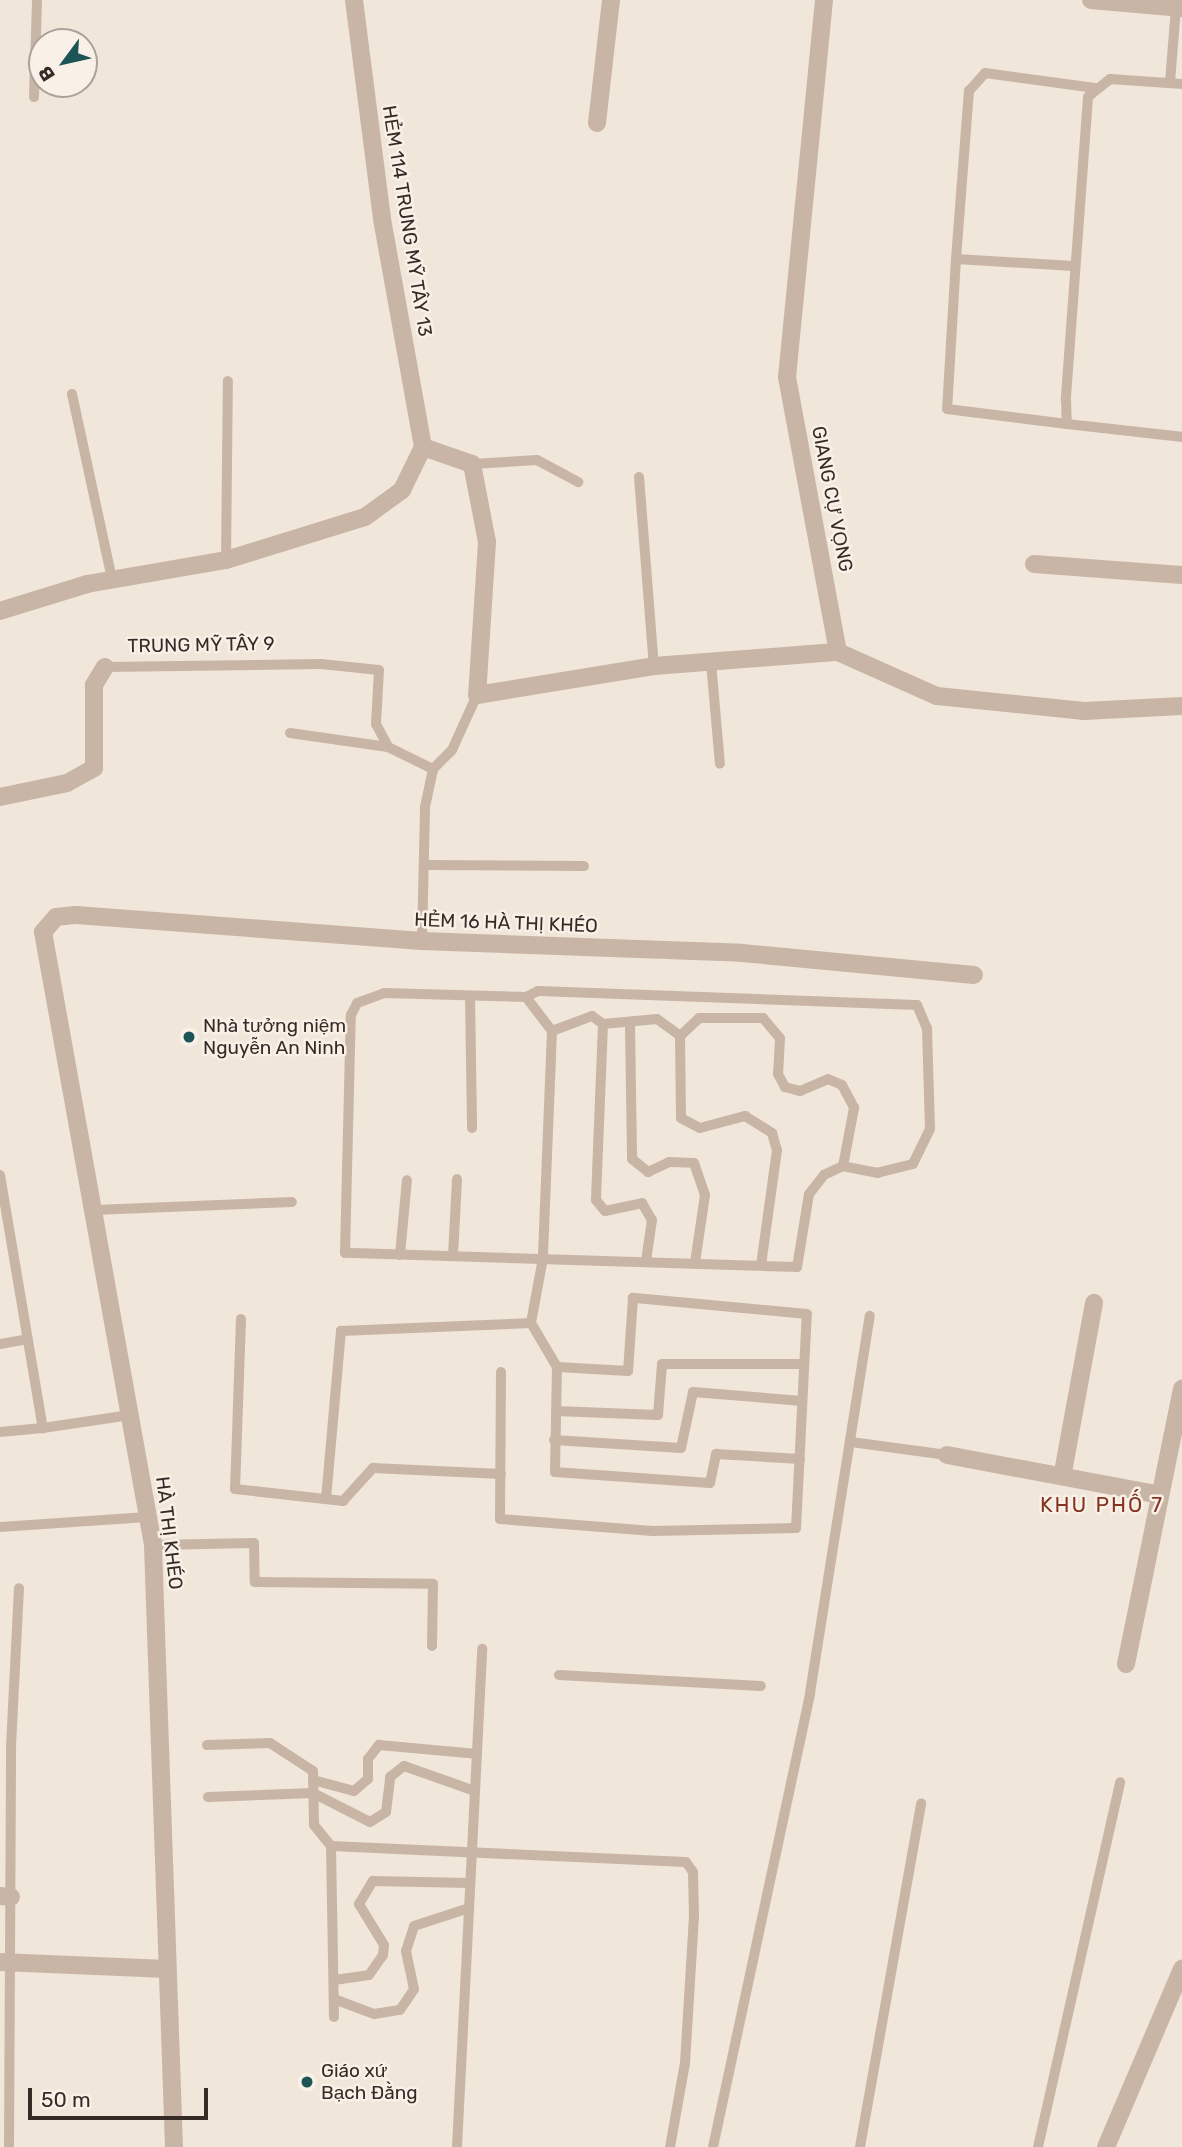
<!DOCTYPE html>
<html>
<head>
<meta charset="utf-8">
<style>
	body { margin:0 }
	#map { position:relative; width:1182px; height:2147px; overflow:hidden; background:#f1e6da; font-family:Rubik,sans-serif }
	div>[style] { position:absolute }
	.service>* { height:10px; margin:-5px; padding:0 5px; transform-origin:5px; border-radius:5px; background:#c9b5a6 }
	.minor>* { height:18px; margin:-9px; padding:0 9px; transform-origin:9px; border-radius:9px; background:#c9b5a6 }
	.tertiary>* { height:18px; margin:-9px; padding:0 9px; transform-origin:9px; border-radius:9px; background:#c9b5a6 }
	.dots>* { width:19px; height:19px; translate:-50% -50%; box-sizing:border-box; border:4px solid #f9f0e7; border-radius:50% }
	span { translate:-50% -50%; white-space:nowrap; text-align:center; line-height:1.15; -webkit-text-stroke:5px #f9f0e7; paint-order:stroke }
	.street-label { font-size:19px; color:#362b27 }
	.poi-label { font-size:19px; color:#362b27 }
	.left { translate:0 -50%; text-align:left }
	.neighbourhood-label { font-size:21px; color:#843421; letter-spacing:2px }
	.north { position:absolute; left:28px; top:28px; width:70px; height:70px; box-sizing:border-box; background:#f9f0e7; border:2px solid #aba19a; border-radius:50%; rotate:237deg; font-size:19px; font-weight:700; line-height:28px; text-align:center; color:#362b27 }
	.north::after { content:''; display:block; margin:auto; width:24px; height:32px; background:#1d5557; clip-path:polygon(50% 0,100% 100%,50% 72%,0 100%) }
	.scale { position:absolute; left:28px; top:2088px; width:180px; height:32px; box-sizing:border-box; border:4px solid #362b27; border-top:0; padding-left:9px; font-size:21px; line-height:24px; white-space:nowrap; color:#362b27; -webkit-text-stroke:5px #f9f0e7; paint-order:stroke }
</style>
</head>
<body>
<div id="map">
	<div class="service">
		<div style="left:1170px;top:82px;width:74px;rotate:-85.4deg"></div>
		<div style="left:1182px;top:84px;width:72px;rotate:-176deg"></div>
		<div style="left:1110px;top:79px;width:28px;rotate:141deg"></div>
		<div style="left:1088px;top:97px;width:304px;rotate:94.2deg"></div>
		<div style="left:1066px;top:400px;width:24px;rotate:88deg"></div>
		<div style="left:1067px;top:424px;width:116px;rotate:6.4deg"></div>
		<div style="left:34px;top:97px;width:97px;rotate:-88.2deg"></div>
		<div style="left:956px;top:259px;width:150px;rotate:93.4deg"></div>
		<div style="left:947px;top:409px;width:121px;rotate:7.1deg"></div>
		<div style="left:1073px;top:266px;width:117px;rotate:-176.6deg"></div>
		<div style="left:956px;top:259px;width:169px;rotate:-85.6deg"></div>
		<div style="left:969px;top:91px;width:24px;rotate:-48deg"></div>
		<div style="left:985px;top:73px;width:111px;rotate:7.8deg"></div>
		<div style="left:72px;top:394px;width:189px;rotate:77.8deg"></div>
		<div style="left:472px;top:464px;width:65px;rotate:-3.5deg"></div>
		<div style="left:537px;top:460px;width:47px;rotate:28.2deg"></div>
		<div style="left:639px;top:477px;width:190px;rotate:85.5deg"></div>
		<div style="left:226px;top:560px;width:179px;rotate:-89.4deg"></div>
		<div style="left:711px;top:662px;width:102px;rotate:85deg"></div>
		<div style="left:105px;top:667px;width:216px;rotate:-0.8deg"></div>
		<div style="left:321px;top:664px;width:58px;rotate:5.9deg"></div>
		<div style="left:379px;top:670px;width:54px;rotate:93.2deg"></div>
		<div style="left:376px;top:724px;width:26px;rotate:62deg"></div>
		<div style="left:388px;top:747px;width:50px;rotate:26.1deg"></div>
		<div style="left:290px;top:733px;width:99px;rotate:8.1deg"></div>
		<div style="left:427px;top:865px;width:157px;rotate:0.4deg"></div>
		<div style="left:422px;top:941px;width:134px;rotate:-88.7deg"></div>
		<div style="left:425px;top:807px;width:39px;rotate:-78deg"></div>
		<div style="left:433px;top:769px;width:27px;rotate:-45deg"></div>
		<div style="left:452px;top:750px;width:60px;rotate:-65.6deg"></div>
		<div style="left:538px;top:991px;width:379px;rotate:2.1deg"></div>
		<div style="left:917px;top:1005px;width:25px;rotate:67deg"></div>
		<div style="left:927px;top:1028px;width:101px;rotate:88.3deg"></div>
		<div style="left:930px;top:1129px;width:39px;rotate:116deg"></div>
		<div style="left:913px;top:1164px;width:36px;rotate:166deg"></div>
		<div style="left:878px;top:1173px;width:36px;rotate:-169deg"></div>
		<div style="left:843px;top:1166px;width:21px;rotate:155deg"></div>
		<div style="left:824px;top:1175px;width:24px;rotate:128deg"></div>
		<div style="left:809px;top:1194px;width:74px;rotate:99.3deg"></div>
		<div style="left:797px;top:1267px;width:452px;rotate:-178.2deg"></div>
		<div style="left:345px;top:1253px;width:238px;rotate:-88.6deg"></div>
		<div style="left:351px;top:1015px;width:13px;rotate:-63deg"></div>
		<div style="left:357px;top:1003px;width:29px;rotate:-20deg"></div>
		<div style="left:384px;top:993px;width:142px;rotate:1.6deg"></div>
		<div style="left:526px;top:997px;width:13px;rotate:-27deg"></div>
		<div style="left:470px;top:996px;width:132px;rotate:89.1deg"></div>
		<div style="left:526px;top:997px;width:43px;rotate:52.6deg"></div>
		<div style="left:552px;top:1031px;width:227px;rotate:92.3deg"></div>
		<div style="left:543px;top:1258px;width:66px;rotate:100.5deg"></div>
		<div style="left:531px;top:1323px;width:51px;rotate:59.4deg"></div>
		<div style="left:557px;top:1367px;width:105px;rotate:91.1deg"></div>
		<div style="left:555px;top:1472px;width:155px;rotate:4.1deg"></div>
		<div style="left:710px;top:1483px;width:30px;rotate:-78deg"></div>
		<div style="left:716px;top:1454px;width:84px;rotate:3.4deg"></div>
		<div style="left:603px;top:1024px;width:54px;rotate:-5.3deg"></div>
		<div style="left:657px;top:1019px;width:29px;rotate:36deg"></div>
		<div style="left:680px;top:1036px;width:82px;rotate:89.3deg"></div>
		<div style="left:681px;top:1118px;width:21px;rotate:28deg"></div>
		<div style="left:700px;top:1128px;width:47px;rotate:-14.9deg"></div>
		<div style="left:745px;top:1116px;width:32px;rotate:32deg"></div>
		<div style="left:772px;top:1133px;width:18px;rotate:74deg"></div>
		<div style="left:777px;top:1150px;width:116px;rotate:97.9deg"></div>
		<div style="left:630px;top:1026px;width:133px;rotate:89.1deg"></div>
		<div style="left:632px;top:1159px;width:21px;rotate:39deg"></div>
		<div style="left:648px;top:1172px;width:23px;rotate:-25deg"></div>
		<div style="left:669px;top:1162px;width:25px;rotate:2deg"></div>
		<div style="left:694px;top:1163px;width:34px;rotate:71deg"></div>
		<div style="left:705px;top:1195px;width:69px;rotate:98.4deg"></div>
		<div style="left:552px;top:1031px;width:43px;rotate:-20.6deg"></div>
		<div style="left:592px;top:1016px;width:14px;rotate:36deg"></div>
		<div style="left:603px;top:1024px;width:176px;rotate:92.3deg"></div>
		<div style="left:596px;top:1200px;width:14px;rotate:51deg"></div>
		<div style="left:605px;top:1211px;width:38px;rotate:-12deg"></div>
		<div style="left:642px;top:1203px;width:20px;rotate:60deg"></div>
		<div style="left:652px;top:1220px;width:41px;rotate:98.3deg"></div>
		<div style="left:680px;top:1036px;width:26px;rotate:-43deg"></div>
		<div style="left:699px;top:1018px;width:64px"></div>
		<div style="left:763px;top:1018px;width:26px;rotate:50deg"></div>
		<div style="left:780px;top:1038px;width:36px;rotate:93deg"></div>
		<div style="left:778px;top:1074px;width:15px;rotate:62deg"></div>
		<div style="left:785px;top:1087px;width:16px;rotate:15deg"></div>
		<div style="left:800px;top:1091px;width:30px;rotate:-23deg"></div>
		<div style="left:828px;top:1079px;width:15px;rotate:23deg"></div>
		<div style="left:842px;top:1085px;width:26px;rotate:62deg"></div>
		<div style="left:854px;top:1108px;width:59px;rotate:100.7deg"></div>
		<div style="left:0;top:1175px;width:257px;rotate:80.4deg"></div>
		<div style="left:43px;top:1428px;width:88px;rotate:-8.5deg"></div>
		<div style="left:94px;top:1210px;width:198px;rotate:-2.3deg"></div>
		<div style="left:400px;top:1255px;width:75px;rotate:-84.7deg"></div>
		<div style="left:453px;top:1256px;width:77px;rotate:-87deg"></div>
		<div style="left:241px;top:1319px;width:170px;rotate:92deg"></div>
		<div style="left:235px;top:1489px;width:109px;rotate:6.3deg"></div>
		<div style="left:343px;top:1501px;width:45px;rotate:-47.7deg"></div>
		<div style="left:373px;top:1468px;width:128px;rotate:2.7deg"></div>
		<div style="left:0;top:1344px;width:28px;rotate:-10deg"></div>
		<div style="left:501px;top:1372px;width:147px;rotate:90.4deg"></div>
		<div style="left:500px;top:1519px;width:153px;rotate:4.5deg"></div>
		<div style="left:653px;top:1531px;width:143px;rotate:-1.2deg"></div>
		<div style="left:796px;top:1528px;width:214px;rotate:-87.1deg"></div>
		<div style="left:807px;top:1314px;width:175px;rotate:-174.7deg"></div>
		<div style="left:633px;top:1298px;width:73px;rotate:93.9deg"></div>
		<div style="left:628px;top:1371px;width:71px;rotate:-176.8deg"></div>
		<div style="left:556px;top:1411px;width:102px;rotate:2.2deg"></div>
		<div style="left:658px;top:1415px;width:51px;rotate:-85.5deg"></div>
		<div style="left:662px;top:1364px;width:142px"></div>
		<div style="left:0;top:1432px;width:43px;rotate:-5.3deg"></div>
		<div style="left:554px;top:1440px;width:127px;rotate:3.6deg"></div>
		<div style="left:681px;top:1448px;width:57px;rotate:-77.9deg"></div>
		<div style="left:693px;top:1392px;width:109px;rotate:4.7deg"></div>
		<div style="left:851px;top:1442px;width:97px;rotate:7.7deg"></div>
		<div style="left:326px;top:1499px;width:169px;rotate:-84.9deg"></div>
		<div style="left:341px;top:1331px;width:190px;rotate:-2.4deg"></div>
		<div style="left:0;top:1527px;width:148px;rotate:-3.9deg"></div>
		<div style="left:153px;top:1545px;width:101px;rotate:-1.1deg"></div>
		<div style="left:254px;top:1543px;width:39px;rotate:89deg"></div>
		<div style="left:255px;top:1582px;width:178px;rotate:0.6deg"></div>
		<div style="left:433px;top:1584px;width:62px;rotate:90.9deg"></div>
		<div style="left:559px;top:1675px;width:202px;rotate:3.1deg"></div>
		<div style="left:207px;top:1745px;width:63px;rotate:-1.8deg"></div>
		<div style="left:270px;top:1743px;width:51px;rotate:33.1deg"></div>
		<div style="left:313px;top:1771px;width:54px;rotate:88.9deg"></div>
		<div style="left:314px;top:1825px;width:27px;rotate:51deg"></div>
		<div style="left:331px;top:1846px;width:171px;rotate:89deg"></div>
		<div style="left:313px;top:1780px;width:42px;rotate:15deg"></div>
		<div style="left:354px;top:1791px;width:18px;rotate:-41deg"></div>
		<div style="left:368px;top:1779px;width:20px;rotate:-90deg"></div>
		<div style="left:368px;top:1759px;width:18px;rotate:-52deg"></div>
		<div style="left:379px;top:1745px;width:98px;rotate:5.2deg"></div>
		<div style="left:208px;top:1797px;width:105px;rotate:-2.2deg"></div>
		<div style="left:313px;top:1793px;width:64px;rotate:27deg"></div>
		<div style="left:370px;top:1822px;width:19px;rotate:-32deg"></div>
		<div style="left:386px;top:1812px;width:35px;rotate:-83deg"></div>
		<div style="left:390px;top:1777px;width:18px;rotate:-38deg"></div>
		<div style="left:404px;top:1766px;width:75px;rotate:19.4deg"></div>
		<div style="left:331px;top:1846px;width:355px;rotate:2.6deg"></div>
		<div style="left:686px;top:1862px;width:12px;rotate:55deg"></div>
		<div style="left:693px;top:1872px;width:44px;rotate:88.7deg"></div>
		<div style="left:694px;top:1916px;width:147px;rotate:93.5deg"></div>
		<div style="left:685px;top:2063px;width:85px;rotate:100.1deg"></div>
		<div style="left:334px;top:1980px;width:35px;rotate:-8deg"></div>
		<div style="left:369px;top:1975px;width:24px;rotate:-55deg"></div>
		<div style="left:383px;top:1955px;width:10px;rotate:-84deg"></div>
		<div style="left:384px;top:1945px;width:48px;rotate:-121.4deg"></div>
		<div style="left:359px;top:1904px;width:27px;rotate:-59deg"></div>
		<div style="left:373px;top:1881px;width:97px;rotate:1.2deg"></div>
		<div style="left:334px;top:1999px;width:43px;rotate:20.6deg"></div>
		<div style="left:374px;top:2014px;width:26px;rotate:-9deg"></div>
		<div style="left:400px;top:2010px;width:25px;rotate:-56deg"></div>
		<div style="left:414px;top:1989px;width:39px;rotate:-102deg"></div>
		<div style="left:406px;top:1951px;width:26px;rotate:-72deg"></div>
		<div style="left:414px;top:1926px;width:58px;rotate:-18.1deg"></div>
		<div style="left:9px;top:2147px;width:401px;rotate:-89.7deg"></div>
		<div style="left:11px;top:1746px;width:158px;rotate:-87.1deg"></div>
		<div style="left:457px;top:2147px;width:499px;rotate:-87.1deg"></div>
		<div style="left:713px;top:2147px;width:464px;rotate:-77.9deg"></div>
		<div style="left:810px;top:1693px;width:382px;rotate:-81deg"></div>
		<div style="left:860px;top:2147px;width:349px;rotate:-79.9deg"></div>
		<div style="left:1038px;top:2147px;width:374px;rotate:-77.3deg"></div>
	</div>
	<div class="minor">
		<div style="left:354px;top:0;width:221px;rotate:82.7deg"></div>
		<div style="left:382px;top:219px;width:232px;rotate:79.8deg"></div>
		<div style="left:824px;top:0;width:379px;rotate:95.6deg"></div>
		<div style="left:787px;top:377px;width:280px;rotate:79.5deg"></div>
		<div style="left:838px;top:652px;width:108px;rotate:24deg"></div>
		<div style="left:937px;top:696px;width:148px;rotate:5.8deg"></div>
		<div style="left:1084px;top:711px;width:98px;rotate:-2.9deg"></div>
		<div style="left:1091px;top:0;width:91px;rotate:5deg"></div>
		<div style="left:597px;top:123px;width:124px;rotate:-83.5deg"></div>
		<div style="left:423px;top:447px;width:52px;rotate:19.1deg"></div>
		<div style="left:472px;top:464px;width:79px;rotate:79.1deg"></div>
		<div style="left:487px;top:542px;width:153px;rotate:93.7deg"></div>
		<div style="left:477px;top:695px;width:179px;rotate:-9.3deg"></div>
		<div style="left:654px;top:666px;width:185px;rotate:-4.4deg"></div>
		<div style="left:1034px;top:564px;width:148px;rotate:4.3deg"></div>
		<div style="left:0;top:611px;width:91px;rotate:-17.2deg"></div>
		<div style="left:87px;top:584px;width:141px;rotate:-9.8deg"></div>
		<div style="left:226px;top:560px;width:145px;rotate:-17.2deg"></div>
		<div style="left:365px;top:517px;width:46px;rotate:-36.1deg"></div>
		<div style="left:402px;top:490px;width:48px;rotate:-64deg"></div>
		<div style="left:0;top:797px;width:68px;rotate:-11.8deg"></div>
		<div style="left:67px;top:783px;width:31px;rotate:-29deg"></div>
		<div style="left:94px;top:768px;width:83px;rotate:-90deg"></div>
		<div style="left:94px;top:685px;width:21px;rotate:-59deg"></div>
		<div style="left:947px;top:1455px;width:213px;rotate:10.6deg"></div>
		<div style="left:1063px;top:1472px;width:172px;rotate:-79.6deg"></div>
		<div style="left:1126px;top:1664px;width:281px;rotate:-78.5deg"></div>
		<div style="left:0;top:1896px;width:11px;rotate:5deg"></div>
		<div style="left:0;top:1962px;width:167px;rotate:2.4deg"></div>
		<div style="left:174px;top:2147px;width:602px;rotate:-92deg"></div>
		<div style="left:153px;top:1545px;width:623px;rotate:-100.17deg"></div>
		<div style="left:43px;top:932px;width:20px;rotate:-49deg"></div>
		<div style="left:56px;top:917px;width:20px;rotate:-6deg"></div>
		<div style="left:76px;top:915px;width:347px;rotate:4.3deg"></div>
		<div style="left:422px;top:941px;width:320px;rotate:2.1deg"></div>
		<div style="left:742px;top:953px;width:233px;rotate:5.4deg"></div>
	</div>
	<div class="tertiary">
		<div style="left:1106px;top:2147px;width:194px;rotate:-66.9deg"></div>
	</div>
	<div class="dots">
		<div style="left:189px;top:1037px;background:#1d5557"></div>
		<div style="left:307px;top:2082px;background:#1d5557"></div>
	</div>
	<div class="street-label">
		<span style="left:407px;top:221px;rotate:81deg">HẺM 114 TRUNG MỸ TÂY 13</span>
		<span style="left:832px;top:499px;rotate:79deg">GIANG CỰ VỌNG</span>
		<span style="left:201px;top:645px;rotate:-1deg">TRUNG MỸ TÂY 9</span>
		<span style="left:506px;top:923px;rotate:2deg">HẺM 16 HÀ THỊ KHÉO</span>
		<span style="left:169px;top:1533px;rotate:83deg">HÀ THỊ KHÉO</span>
	</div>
	<div class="poi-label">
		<span class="left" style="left:203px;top:1037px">Nhà tưởng niệm<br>Nguyễn An Ninh</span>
		<span class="left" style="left:321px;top:2082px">Giáo xứ<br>Bạch Đằng</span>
	</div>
	<div class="neighbourhood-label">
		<span style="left:1102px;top:1505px">KHU PHỐ 7</span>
	</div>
	<div class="north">B</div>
	<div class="scale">50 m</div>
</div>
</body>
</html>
